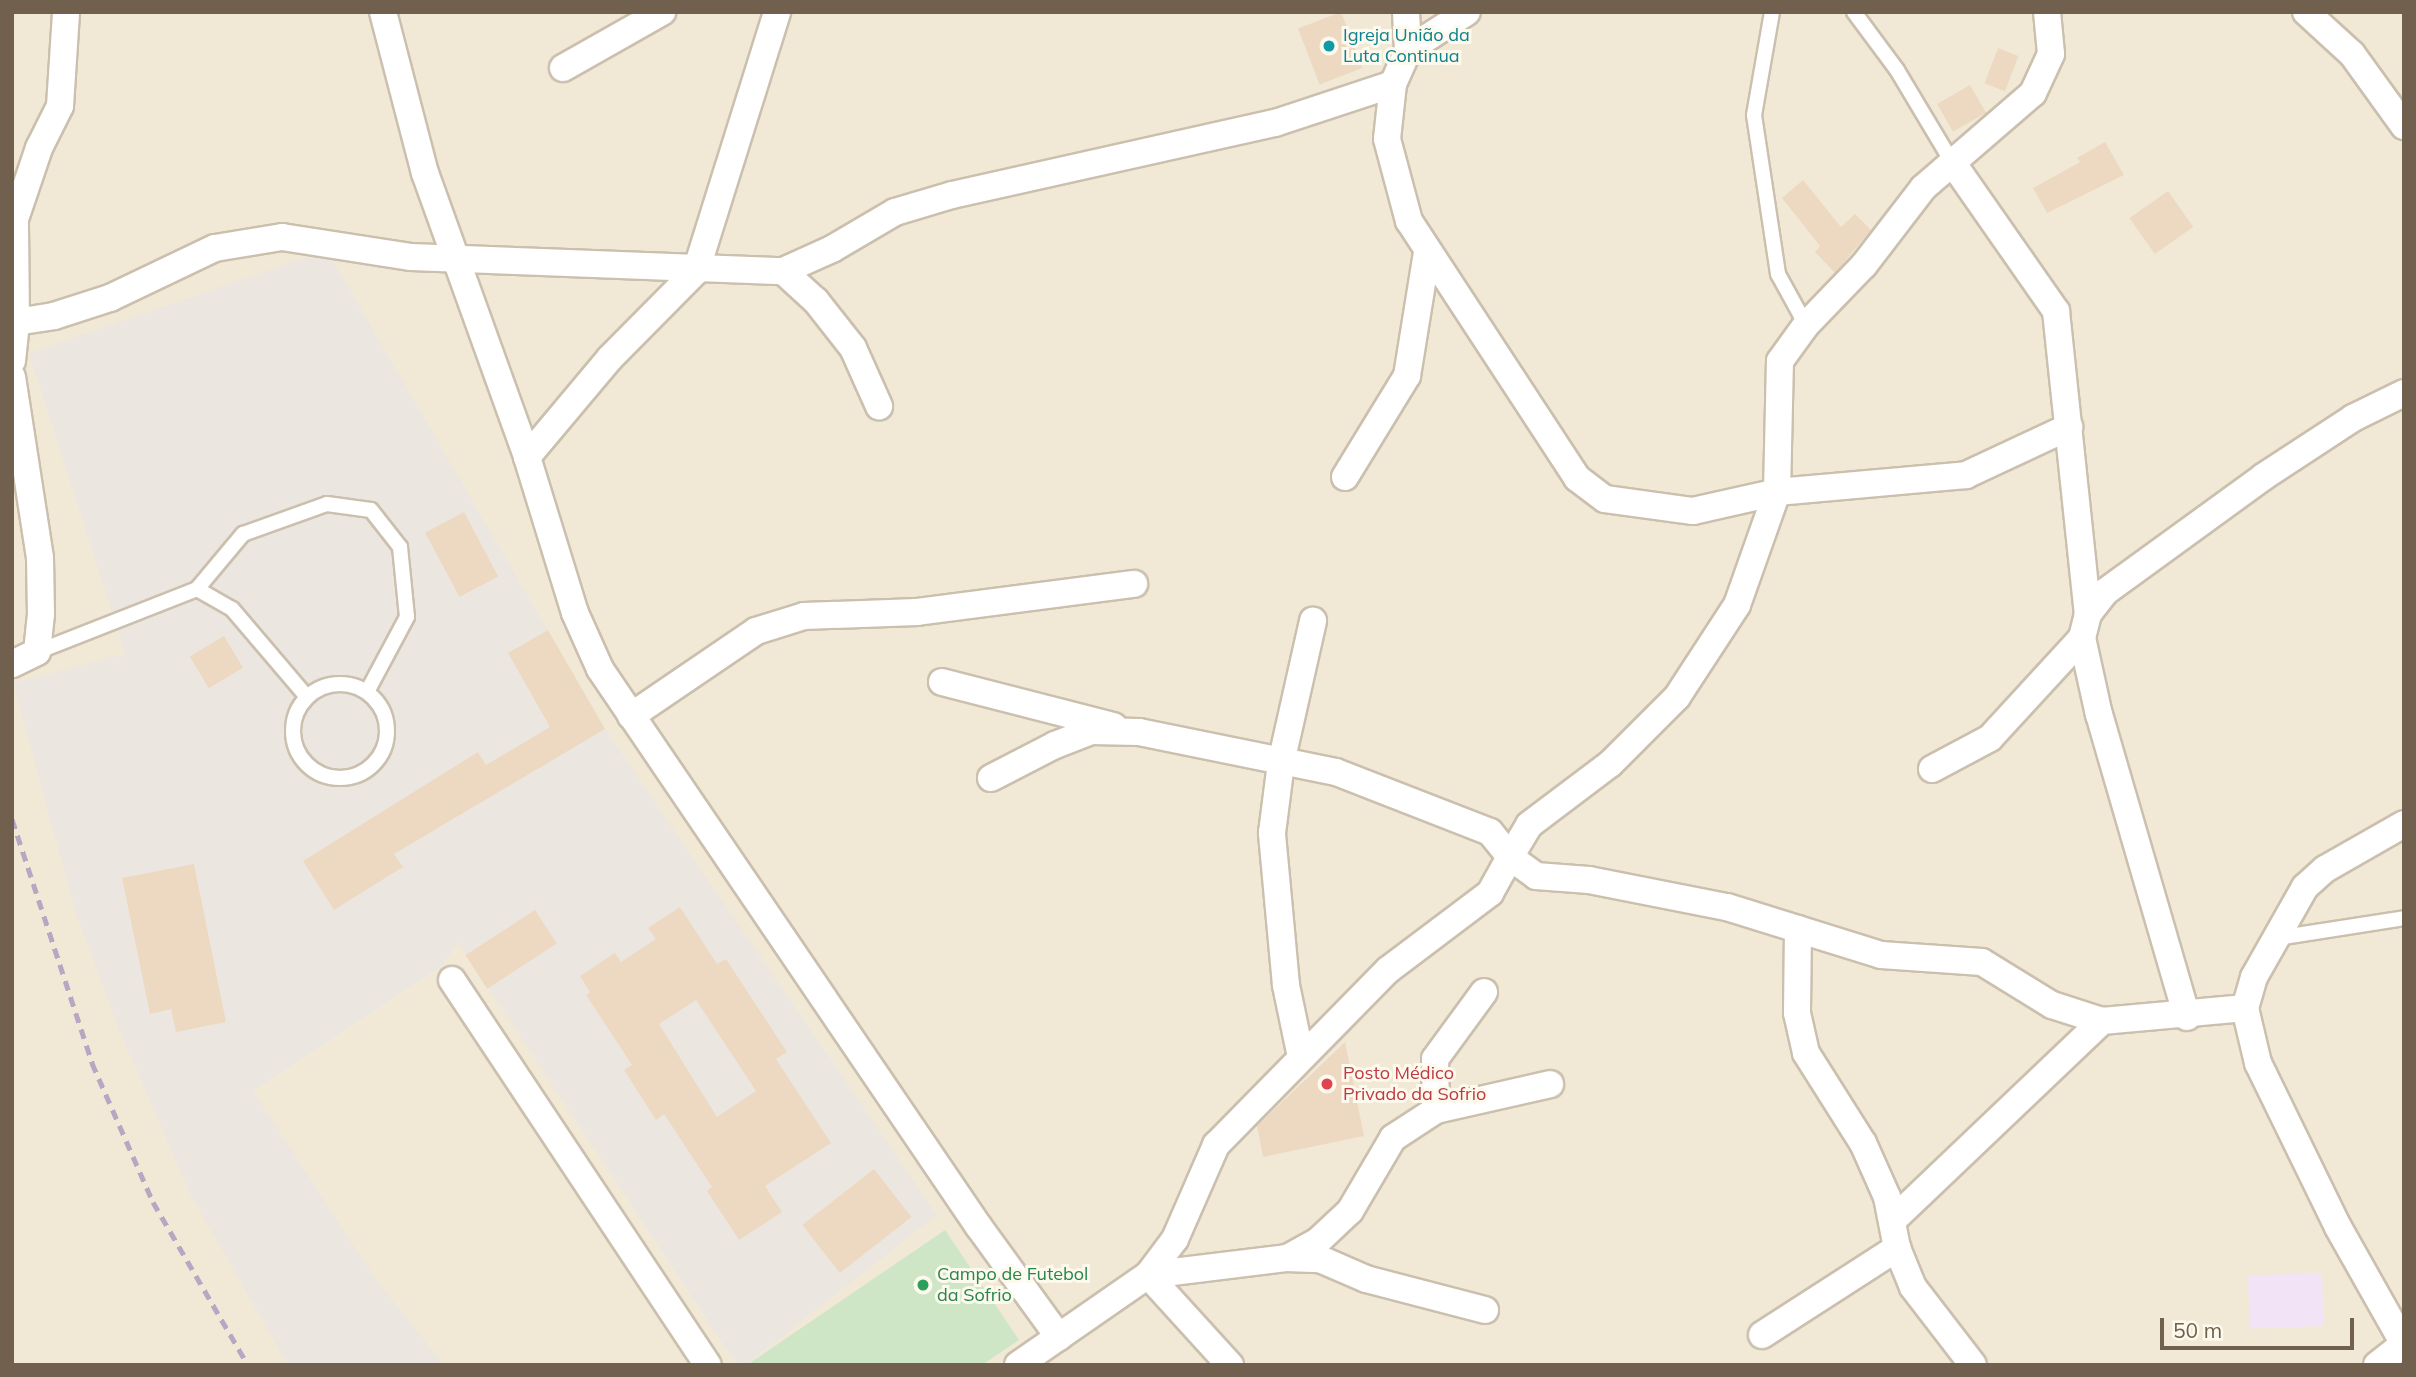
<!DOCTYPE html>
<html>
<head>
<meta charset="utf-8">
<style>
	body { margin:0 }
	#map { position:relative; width:2416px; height:1377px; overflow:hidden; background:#faf6e7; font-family:Mulish,sans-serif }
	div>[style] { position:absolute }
	.residential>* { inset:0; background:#f1e9d6; transform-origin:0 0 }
	.industrial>* { inset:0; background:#ebe7e0 }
	.education>* { inset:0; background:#f2e3f6; transform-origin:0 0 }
	.green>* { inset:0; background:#cee6c6 }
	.building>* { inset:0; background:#edd9c1; transform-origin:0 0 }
	.roads { filter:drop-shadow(2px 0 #cbbfae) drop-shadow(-2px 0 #cbbfae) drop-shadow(0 2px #cbbfae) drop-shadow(0 -2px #cbbfae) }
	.lane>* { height:14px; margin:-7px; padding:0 7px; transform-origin:7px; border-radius:7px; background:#fff }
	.lane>.ring { margin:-7px; padding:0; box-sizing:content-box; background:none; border:14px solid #fff; border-radius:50% }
	.street>* { height:26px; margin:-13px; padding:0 13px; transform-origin:13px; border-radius:13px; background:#fff }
	.rail>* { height:5px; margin-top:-2.5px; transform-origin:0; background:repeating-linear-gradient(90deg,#baa6c3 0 10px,transparent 0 17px) }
	.dots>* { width:19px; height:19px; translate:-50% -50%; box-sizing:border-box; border:4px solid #fdf9ed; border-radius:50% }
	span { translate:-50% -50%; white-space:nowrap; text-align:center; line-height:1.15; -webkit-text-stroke:6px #fdf9ed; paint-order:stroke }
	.culture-label { font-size:18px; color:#0d838f }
	.left { translate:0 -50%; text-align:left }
	.health-label { font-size:18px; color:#be3a42 }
	.leisure-label { font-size:18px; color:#27864d }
	.frame { position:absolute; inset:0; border:14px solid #71604e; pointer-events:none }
	.scale { position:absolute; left:2160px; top:1318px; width:194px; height:32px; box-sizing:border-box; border:4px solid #71604e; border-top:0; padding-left:9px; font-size:21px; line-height:24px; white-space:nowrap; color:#71604e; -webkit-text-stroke:5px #fdf9ed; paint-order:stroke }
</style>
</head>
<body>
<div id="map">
	<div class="residential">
		<div style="left:12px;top:12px;width:2392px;height:1353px"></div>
	</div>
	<div class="industrial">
		<div style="clip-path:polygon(327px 250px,605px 729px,937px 1215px,746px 1365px,737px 1365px,458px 942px,443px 965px,253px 1091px,373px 1275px,444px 1365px,288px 1365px,191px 1196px,117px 1025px,75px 911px,13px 683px,125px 654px,29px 353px)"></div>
	</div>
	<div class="education">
		<div style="left:2322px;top:1273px;width:53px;height:74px;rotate:88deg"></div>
	</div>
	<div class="green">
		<div style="clip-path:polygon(945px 1230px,1019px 1340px,982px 1365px,747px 1365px)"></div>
	</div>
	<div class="building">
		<div style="left:1341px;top:12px;width:60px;height:46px;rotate:69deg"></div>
		<div style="left:1998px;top:48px;width:22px;height:38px;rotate:21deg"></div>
		<div style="left:1970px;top:85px;width:32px;height:38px;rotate:60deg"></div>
		<div style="clip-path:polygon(2105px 142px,2124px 175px,2047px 213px,2033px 188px,2080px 162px,2077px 158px)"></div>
		<div style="clip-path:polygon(1803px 180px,1841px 227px,1855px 214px,1871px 230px,1835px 273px,1815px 252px,1820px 246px,1782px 198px)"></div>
		<div style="left:2168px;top:191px;width:44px;height:47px;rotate:55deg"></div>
		<div style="left:464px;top:512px;width:73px;height:44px;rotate:62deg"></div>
		<div style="clip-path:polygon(548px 630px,605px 729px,394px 854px,403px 867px,334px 910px,303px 861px,478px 752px,486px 765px,550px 727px,508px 653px)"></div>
		<div style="left:224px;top:636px;width:37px;height:40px;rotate:59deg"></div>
		<div style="clip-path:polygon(194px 864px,226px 1022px,176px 1032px,171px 1009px,150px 1014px,122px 878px)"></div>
		<div style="clip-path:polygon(evenodd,680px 907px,717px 964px,726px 959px,787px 1052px,776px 1059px,831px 1143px,765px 1186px,782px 1212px,739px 1240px,707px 1191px,712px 1187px,664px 1114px,656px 1120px,624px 1070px,632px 1065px,586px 995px,590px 992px,580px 976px,615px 953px,621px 962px,656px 939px,648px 928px,680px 907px,696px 1000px,756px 1091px,717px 1117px,659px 1024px,696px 1000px)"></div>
		<div style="left:535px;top:910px;width:40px;height:83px;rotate:57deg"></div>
		<div style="clip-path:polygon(1345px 1042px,1364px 1136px,1263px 1157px,1257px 1126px)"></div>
		<div style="left:874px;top:1169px;width:61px;height:91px;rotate:52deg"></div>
	</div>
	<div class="roads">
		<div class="lane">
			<div style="left:1772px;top:12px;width:105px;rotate:99.9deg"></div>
			<div style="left:1754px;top:115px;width:161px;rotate:81.4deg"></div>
			<div style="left:1778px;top:274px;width:58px;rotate:61.2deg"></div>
			<div style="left:1854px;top:12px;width:72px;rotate:53.4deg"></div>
			<div style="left:1897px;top:70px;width:107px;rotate:59.1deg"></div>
			<div style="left:37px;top:652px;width:172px;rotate:-21.5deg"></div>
			<div class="ring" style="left:293px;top:684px;width:80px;height:80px"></div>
			<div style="left:307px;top:697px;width:116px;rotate:-130.4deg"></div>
			<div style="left:232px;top:609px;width:40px;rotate:-150.3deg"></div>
			<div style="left:197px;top:589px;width:72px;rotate:-50.1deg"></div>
			<div style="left:243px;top:534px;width:89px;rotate:-19.7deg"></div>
			<div style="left:327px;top:504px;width:44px;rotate:7.8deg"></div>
			<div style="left:371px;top:510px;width:47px;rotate:51.9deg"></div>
			<div style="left:400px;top:547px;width:70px;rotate:84.3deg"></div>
			<div style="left:407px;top:617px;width:85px;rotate:118.1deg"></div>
			<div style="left:2277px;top:938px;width:129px;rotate:-8.9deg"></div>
		</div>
		<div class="street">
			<div style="left:383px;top:12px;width:166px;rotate:75.4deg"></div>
			<div style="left:425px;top:173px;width:302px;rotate:70.2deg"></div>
			<div style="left:527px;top:457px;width:163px;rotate:72.9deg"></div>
			<div style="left:575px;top:613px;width:61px;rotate:65.9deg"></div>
			<div style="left:600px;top:669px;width:675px;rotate:55.82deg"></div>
			<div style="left:979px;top:1227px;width:136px;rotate:54deg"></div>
			<div style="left:1406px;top:12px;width:38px;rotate:87deg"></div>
			<div style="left:2306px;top:12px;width:62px;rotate:42.4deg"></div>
			<div style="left:2352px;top:54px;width:89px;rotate:54.2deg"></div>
			<div style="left:563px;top:68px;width:114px;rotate:-29.5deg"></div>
			<div style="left:1393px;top:84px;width:55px;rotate:96.2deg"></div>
			<div style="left:1387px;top:139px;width:85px;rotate:75deg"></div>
			<div style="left:1409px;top:221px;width:307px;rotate:56.8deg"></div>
			<div style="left:1577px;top:478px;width:35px;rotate:37deg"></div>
			<div style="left:1605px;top:499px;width:89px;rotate:7.8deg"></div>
			<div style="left:1693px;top:511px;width:86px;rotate:-12.7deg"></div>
			<div style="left:1777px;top:492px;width:190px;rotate:-5.1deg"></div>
			<div style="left:1966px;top:475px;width:114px;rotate:-25deg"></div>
			<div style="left:1952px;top:162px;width:182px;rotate:55.1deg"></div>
			<div style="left:2056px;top:311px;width:305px;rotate:84deg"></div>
			<div style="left:783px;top:271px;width:45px;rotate:42.3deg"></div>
			<div style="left:816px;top:301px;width:60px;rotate:51.8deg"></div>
			<div style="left:853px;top:348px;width:64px;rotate:65.9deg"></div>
			<div style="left:16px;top:322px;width:103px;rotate:-90.6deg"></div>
			<div style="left:15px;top:219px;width:75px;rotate:-71.3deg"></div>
			<div style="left:39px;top:148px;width:47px;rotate:-63.4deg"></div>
			<div style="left:60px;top:106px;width:94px;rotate:-86.3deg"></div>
			<div style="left:12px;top:361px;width:39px;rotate:-84deg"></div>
			<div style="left:16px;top:322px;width:38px;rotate:-9deg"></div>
			<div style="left:54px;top:316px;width:59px;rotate:-17.8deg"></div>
			<div style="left:110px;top:298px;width:116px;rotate:-25.5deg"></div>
			<div style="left:215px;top:248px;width:68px;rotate:-9.3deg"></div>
			<div style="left:282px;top:237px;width:131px;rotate:8.8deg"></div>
			<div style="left:411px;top:257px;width:372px;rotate:2.2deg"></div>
			<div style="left:783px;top:271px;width:54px;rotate:-24.2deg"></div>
			<div style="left:832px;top:249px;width:73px;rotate:-30.4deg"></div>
			<div style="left:895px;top:212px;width:59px;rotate:-16.6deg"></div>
			<div style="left:952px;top:195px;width:331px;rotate:-12.6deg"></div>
			<div style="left:1275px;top:123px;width:124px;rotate:-18.3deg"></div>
			<div style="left:1393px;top:84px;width:37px;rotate:-66deg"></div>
			<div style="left:1408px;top:50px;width:70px;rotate:-32.8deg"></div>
			<div style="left:12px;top:377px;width:183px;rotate:81.2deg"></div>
			<div style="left:40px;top:558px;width:56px;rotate:89deg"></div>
			<div style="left:41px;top:614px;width:38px;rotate:96deg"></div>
			<div style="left:37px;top:652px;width:28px;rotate:154deg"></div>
			<div style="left:527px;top:457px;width:129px;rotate:-50deg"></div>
			<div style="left:610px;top:358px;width:122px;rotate:-45.3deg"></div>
			<div style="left:696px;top:271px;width:271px;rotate:-72.6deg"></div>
			<div style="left:1345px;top:477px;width:119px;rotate:-58.5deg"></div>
			<div style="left:1407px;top:376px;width:126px;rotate:-80.8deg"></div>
			<div style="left:942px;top:682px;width:177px;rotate:14.4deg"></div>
			<div style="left:631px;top:716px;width:151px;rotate:-34.2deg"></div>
			<div style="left:756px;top:631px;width:50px;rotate:-17.4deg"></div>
			<div style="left:804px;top:616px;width:113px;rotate:-2deg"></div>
			<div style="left:917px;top:612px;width:219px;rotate:-7.4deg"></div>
			<div style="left:1932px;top:769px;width:66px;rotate:-28.1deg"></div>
			<div style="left:1990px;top:738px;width:136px;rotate:-47.4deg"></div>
			<div style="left:991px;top:778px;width:72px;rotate:-27.3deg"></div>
			<div style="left:1055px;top:745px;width:40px;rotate:-21deg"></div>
			<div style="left:1092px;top:731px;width:47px;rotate:1.2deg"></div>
			<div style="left:1139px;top:732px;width:201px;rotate:11.5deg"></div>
			<div style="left:1336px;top:772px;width:165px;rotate:21.3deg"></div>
			<div style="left:1490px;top:832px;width:32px;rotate:51deg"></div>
			<div style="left:1510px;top:857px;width:37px;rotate:-59deg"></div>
			<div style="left:1529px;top:825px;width:101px;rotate:-37deg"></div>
			<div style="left:1610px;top:764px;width:95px;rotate:-45deg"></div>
			<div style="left:1677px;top:697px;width:110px;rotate:-56.9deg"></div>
			<div style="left:1737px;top:605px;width:120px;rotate:-70.5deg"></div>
			<div style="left:1777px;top:492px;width:131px;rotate:-88.7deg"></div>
			<div style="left:1780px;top:361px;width:44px;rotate:-54.2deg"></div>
			<div style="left:1806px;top:325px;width:83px;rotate:-46deg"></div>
			<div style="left:1864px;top:265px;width:97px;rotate:-52.5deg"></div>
			<div style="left:1923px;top:188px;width:145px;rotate:-40.8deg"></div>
			<div style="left:2033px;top:93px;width:43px;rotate:-65.2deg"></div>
			<div style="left:2051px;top:54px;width:42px;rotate:-95.4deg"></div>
			<div style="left:2404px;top:824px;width:91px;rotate:150.3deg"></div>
			<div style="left:2325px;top:869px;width:27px;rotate:138deg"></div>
			<div style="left:2305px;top:887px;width:103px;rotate:119.5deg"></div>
			<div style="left:2254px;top:977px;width:32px;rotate:106deg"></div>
			<div style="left:2245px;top:1008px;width:57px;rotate:76.7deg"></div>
			<div style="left:2258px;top:1063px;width:182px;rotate:64deg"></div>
			<div style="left:2338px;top:1227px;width:134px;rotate:60.6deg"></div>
			<div style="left:1798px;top:929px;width:84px;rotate:90.7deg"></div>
			<div style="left:1797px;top:1013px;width:41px;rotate:77.3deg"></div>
			<div style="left:1806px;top:1053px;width:107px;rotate:57.7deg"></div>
			<div style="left:1863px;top:1143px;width:59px;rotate:66deg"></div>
			<div style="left:1887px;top:1197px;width:52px;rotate:78.9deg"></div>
			<div style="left:1897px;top:1248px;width:42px;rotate:67.7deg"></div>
			<div style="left:1913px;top:1287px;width:98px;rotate:52.4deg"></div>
			<div style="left:452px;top:980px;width:462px;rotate:56.4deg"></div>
			<div style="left:2187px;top:1017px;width:315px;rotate:-106.2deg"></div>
			<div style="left:2099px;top:715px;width:79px;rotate:-102.4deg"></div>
			<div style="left:2082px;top:638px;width:25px;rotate:-76deg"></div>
			<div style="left:2088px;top:614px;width:28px;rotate:-52deg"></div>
			<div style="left:2105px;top:592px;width:195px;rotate:-36deg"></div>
			<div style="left:2263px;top:477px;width:108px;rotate:-33.2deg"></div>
			<div style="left:2353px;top:418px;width:57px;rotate:-26.1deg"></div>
			<div style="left:1301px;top:1057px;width:74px;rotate:-101.8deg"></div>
			<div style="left:1286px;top:985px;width:153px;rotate:-95.3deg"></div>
			<div style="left:1272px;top:833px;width:71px;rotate:-82.7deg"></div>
			<div style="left:1281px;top:763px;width:146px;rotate:-77.3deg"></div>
			<div style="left:1436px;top:1110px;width:51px;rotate:-91.1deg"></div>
			<div style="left:1435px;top:1059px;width:83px;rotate:-53.8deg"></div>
			<div style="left:1893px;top:1220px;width:289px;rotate:-43.6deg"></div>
			<div style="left:1289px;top:1257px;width:33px;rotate:-29deg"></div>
			<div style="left:1318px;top:1241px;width:44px;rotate:-43.2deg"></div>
			<div style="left:1350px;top:1211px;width:85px;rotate:-59.5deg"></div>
			<div style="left:1393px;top:1138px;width:51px;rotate:-33.1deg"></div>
			<div style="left:1436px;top:1110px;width:117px;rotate:-12.8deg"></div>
			<div style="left:1148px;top:1275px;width:139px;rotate:-7deg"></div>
			<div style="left:1286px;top:1258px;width:34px;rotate:2deg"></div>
			<div style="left:1320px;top:1259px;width:50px;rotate:23.5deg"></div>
			<div style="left:1366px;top:1279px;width:123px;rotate:14.6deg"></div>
			<div style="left:1148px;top:1275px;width:122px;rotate:47.7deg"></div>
			<div style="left:1762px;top:1335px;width:161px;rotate:-32.8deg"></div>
			<div style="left:1018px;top:1365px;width:158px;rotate:-34.7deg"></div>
			<div style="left:1148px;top:1275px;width:45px;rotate:-53.1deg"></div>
			<div style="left:1175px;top:1239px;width:103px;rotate:-66.4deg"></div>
			<div style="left:1216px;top:1145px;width:245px;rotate:-45.5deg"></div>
			<div style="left:1388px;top:970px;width:128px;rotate:-37deg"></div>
			<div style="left:1490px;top:893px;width:41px;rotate:-60.9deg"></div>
			<div style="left:1510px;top:857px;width:32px;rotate:36deg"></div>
			<div style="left:1536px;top:876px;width:53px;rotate:4.3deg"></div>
			<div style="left:1589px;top:880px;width:141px;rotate:11.1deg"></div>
			<div style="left:1727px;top:907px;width:161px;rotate:17.3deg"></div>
			<div style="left:1881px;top:955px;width:101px;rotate:4deg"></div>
			<div style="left:1982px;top:962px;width:82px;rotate:31.6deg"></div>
			<div style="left:2052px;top:1005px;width:52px;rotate:17.7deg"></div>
			<div style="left:2102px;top:1021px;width:144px;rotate:-5.2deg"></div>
			<div style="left:2377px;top:1365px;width:34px;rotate:-38deg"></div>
		</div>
	</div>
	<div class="rail">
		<div style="left:12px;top:819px;width:257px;rotate:71.8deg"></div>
		<div style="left:92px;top:1063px;width:152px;rotate:66.3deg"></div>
		<div style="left:153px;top:1202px;width:189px;rotate:59.8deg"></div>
	</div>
	<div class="dots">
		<div style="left:1329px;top:46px;background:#0f9aa8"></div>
		<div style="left:1327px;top:1084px;background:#e0444e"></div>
		<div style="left:923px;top:1285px;background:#2e9e5b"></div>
	</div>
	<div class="culture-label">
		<span class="left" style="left:1343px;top:46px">Igreja União da<br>Luta Continua</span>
	</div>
	<div class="health-label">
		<span class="left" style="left:1343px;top:1084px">Posto Médico<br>Privado da Sofrio</span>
	</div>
	<div class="leisure-label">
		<span class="left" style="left:937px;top:1285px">Campo de Futebol<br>da Sofrio</span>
	</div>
	<div class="frame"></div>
	<div class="scale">50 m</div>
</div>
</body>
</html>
